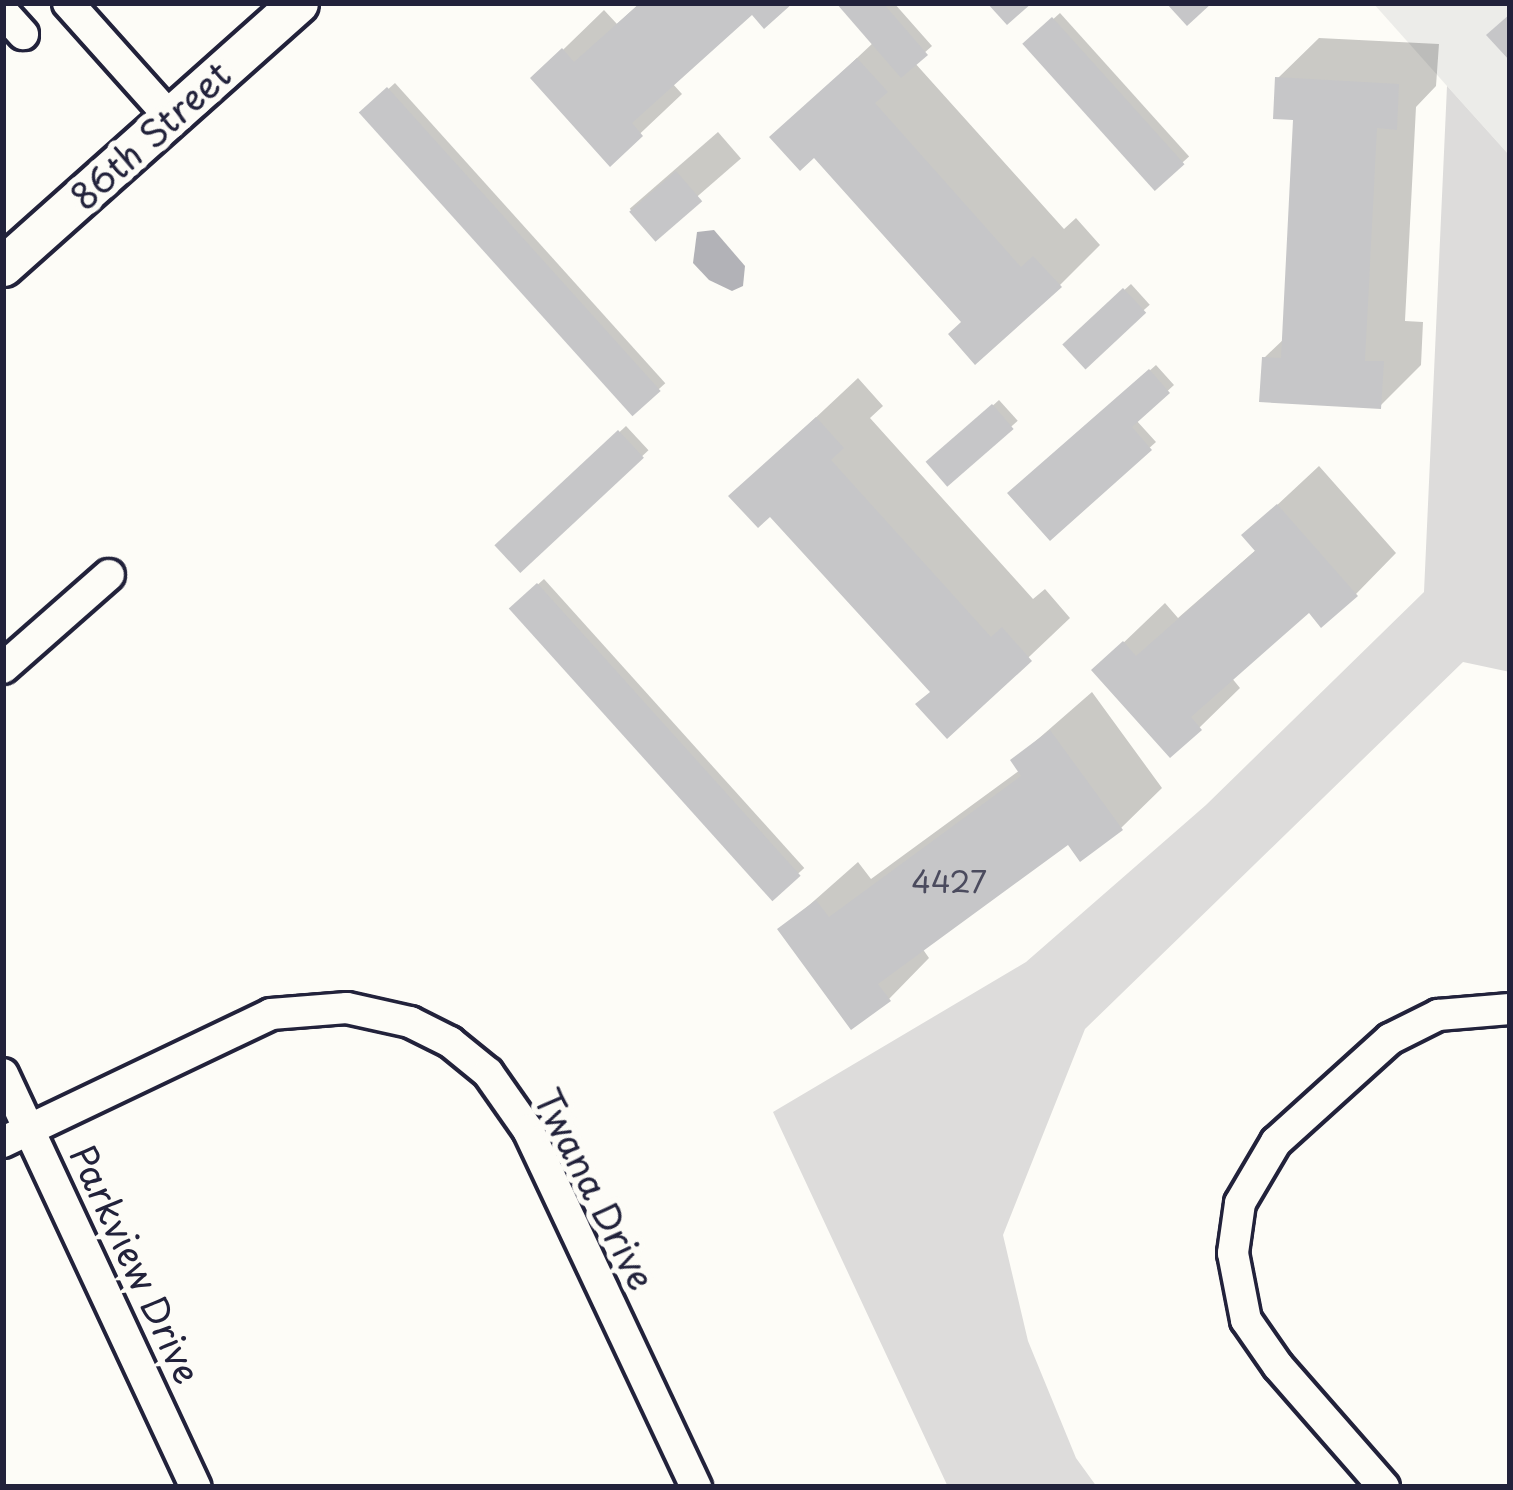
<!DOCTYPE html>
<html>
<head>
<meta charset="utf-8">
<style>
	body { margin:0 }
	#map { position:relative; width:1513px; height:1490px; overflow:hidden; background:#fdfcf7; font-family:"Playpen Sans",sans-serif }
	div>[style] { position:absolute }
	.built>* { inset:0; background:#ecece9 }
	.green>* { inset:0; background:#dddcdb }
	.water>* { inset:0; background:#b2b2b7 }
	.shadow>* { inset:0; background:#0003; transform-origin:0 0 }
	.building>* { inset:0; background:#c6c6c8; transform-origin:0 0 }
	.roads { filter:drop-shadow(3px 0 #22223b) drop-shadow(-3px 0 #22223b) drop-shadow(0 3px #22223b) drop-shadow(0 -3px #22223b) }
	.minor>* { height:30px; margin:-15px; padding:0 15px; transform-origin:15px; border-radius:15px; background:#fdfcf7 }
	.major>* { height:39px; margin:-19.5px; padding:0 19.5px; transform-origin:19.5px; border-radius:19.5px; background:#fdfcf7 }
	span { translate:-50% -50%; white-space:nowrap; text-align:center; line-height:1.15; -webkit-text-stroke:12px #fdfcf7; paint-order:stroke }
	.number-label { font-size:30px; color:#4b4b5e }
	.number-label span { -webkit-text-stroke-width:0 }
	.street-label { font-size:36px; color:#22223b }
	.frame { position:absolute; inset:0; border:6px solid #22223b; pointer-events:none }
</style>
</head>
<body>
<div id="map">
	<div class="built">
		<div style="clip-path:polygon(1373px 3px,1510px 3px,1510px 156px,1447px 86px)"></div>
	</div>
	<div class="green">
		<div style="clip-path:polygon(1447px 86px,1510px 156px,1510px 672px,1463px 662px,1085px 1029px,1003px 1235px,1028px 1341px,1076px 1458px,1097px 1487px,948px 1487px,773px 1112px,1026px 962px,1206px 805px,1424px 592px)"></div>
	</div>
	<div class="water">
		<div style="clip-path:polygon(714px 230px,745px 266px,743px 286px,732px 291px,709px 280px,693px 263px,697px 232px)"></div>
	</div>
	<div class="shadow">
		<div style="clip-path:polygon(640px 3px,788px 3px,752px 11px,672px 83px,682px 94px,610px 162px,534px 78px,604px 10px,617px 24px)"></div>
		<div style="clip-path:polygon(840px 3px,894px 3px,932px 46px,914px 62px,1064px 229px,1076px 218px,1100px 245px,1060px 285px,964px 321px,815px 154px,773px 137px,874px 42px)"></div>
		<div style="left:1060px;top:13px;width:193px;height:45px;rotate:48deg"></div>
		<div style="clip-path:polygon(1319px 38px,1439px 44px,1436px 86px,1416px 107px,1405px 321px,1423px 322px,1421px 365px,1380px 406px,1264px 358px,1286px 337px,1297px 117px,1278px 78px)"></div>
		<div style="left:395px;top:83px;width:404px;height:43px;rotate:48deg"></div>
		<div style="left:718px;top:132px;width:35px;height:117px;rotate:49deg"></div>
		<div style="left:1131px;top:284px;width:28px;height:89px;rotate:48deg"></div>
		<div style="clip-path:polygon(1156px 365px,1174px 385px,1136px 420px,1156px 442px,1050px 537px,1011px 493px)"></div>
		<div style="clip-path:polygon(858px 378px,883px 406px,870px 418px,1033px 599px,1045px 589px,1070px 618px,947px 735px,933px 691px,770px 512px,732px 496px)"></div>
		<div style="left:999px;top:400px;width:28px;height:93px;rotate:48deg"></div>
		<div style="left:626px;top:426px;width:33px;height:174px;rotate:47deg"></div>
		<div style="clip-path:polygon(1319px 466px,1396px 553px,1356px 594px,1309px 609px,1231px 677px,1240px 688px,1199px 728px,1095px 670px,1165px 603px,1178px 618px,1257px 549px,1245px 535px)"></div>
		<div style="left:544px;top:579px;width:389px;height:42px;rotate:48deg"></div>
		<div style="clip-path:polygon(1092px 692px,1162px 788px,1121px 828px,1069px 841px,922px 948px,929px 958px,889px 999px,781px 930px,858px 862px,871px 879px,1020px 770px,1014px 760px)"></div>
	</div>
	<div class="building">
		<div style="clip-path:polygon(640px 3px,793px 3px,764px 29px,752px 15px,632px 123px,643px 136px,610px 167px,530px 78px,562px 48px,574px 62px)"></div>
		<div style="clip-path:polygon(836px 3px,883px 3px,928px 55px,901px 78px)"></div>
		<div style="clip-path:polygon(987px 3px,1032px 3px,1007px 25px)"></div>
		<div style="clip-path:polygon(1166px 3px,1212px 3px,1187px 26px)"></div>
		<div style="clip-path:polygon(1510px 14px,1510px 61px,1486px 35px)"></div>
		<div style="left:1052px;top:17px;width:198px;height:40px;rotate:48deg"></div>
		<div style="clip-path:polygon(857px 58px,888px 92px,875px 103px,1021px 267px,1033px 256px,1062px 287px,975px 365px,948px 334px,961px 322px,814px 158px,800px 171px,769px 137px)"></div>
		<div style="clip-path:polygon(1275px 77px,1399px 84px,1397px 130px,1377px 128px,1365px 361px,1384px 361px,1381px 409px,1259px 402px,1262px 357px,1281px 358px,1293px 120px,1273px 119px)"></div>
		<div style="left:387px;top:87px;width:409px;height:38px;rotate:48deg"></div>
		<div style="left:676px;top:171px;width:40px;height:62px;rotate:49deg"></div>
		<div style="left:1123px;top:288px;width:34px;height:83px;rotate:47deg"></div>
		<div style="clip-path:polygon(1149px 369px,1170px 393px,1132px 427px,1152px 450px,1050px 541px,1007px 493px)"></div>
		<div style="left:992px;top:404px;width:33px;height:88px;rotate:49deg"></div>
		<div style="clip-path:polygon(816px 417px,844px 448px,831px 460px,991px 637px,1002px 627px,1032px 661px,947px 739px,915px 704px,930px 692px,770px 517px,758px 528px,728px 496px)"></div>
		<div style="left:618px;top:430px;width:38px;height:169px;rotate:47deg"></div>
		<div style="clip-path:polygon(1277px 504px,1358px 596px,1321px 628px,1309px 613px,1191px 717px,1202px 730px,1170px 758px,1091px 670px,1123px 641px,1136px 656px,1255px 551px,1241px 535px)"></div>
		<div style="left:537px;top:583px;width:394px;height:38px;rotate:48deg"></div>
		<div style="clip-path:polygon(1050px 730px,1123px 830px,1080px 862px,1068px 845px,878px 984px,891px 1001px,851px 1030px,777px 929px,816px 900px,829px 917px,1021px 776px,1010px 760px)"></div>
	</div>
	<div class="roads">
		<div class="minor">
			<div style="left:68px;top:3px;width:153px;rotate:48.2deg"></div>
			<div style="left:3px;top:12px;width:30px;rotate:48deg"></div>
			<div style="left:3px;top:668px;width:141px;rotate:-41.3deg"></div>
			<div style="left:3px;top:1074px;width:456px;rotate:65deg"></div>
			<div style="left:3px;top:1142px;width:297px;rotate:-25.5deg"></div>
			<div style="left:271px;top:1014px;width:76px;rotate:-4.5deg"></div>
			<div style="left:347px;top:1008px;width:65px;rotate:12.5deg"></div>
			<div style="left:410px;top:1022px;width:45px;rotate:26.6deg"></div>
			<div style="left:450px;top:1042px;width:49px;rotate:39.2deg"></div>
			<div style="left:488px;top:1073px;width:70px;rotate:54.9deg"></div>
			<div style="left:528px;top:1130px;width:395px;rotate:64.8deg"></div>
			<div style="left:1384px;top:1487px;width:161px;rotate:-131.2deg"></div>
			<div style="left:1278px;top:1366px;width:56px;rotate:-124.8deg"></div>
			<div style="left:1246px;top:1320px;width:68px;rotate:-101deg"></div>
			<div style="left:1233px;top:1253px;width:50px;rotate:-82deg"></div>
			<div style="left:1240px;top:1203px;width:71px;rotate:-59.5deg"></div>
			<div style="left:1276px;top:1142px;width:154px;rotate:-42.1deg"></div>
			<div style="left:1390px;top:1039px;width:54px;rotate:-26.6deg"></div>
			<div style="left:1438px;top:1015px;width:72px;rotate:-4.8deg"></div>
		</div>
		<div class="major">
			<div style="left:3px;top:266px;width:395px;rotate:-41.7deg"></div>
		</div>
	</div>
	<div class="number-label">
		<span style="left:949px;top:881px">4427</span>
	</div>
	<div class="street-label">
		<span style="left:150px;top:135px;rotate:-42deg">86th Street</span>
		<span style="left:595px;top:1189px;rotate:63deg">Twana Drive</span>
		<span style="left:136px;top:1264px;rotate:65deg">Parkview Drive</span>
	</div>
	<div class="frame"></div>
</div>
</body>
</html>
